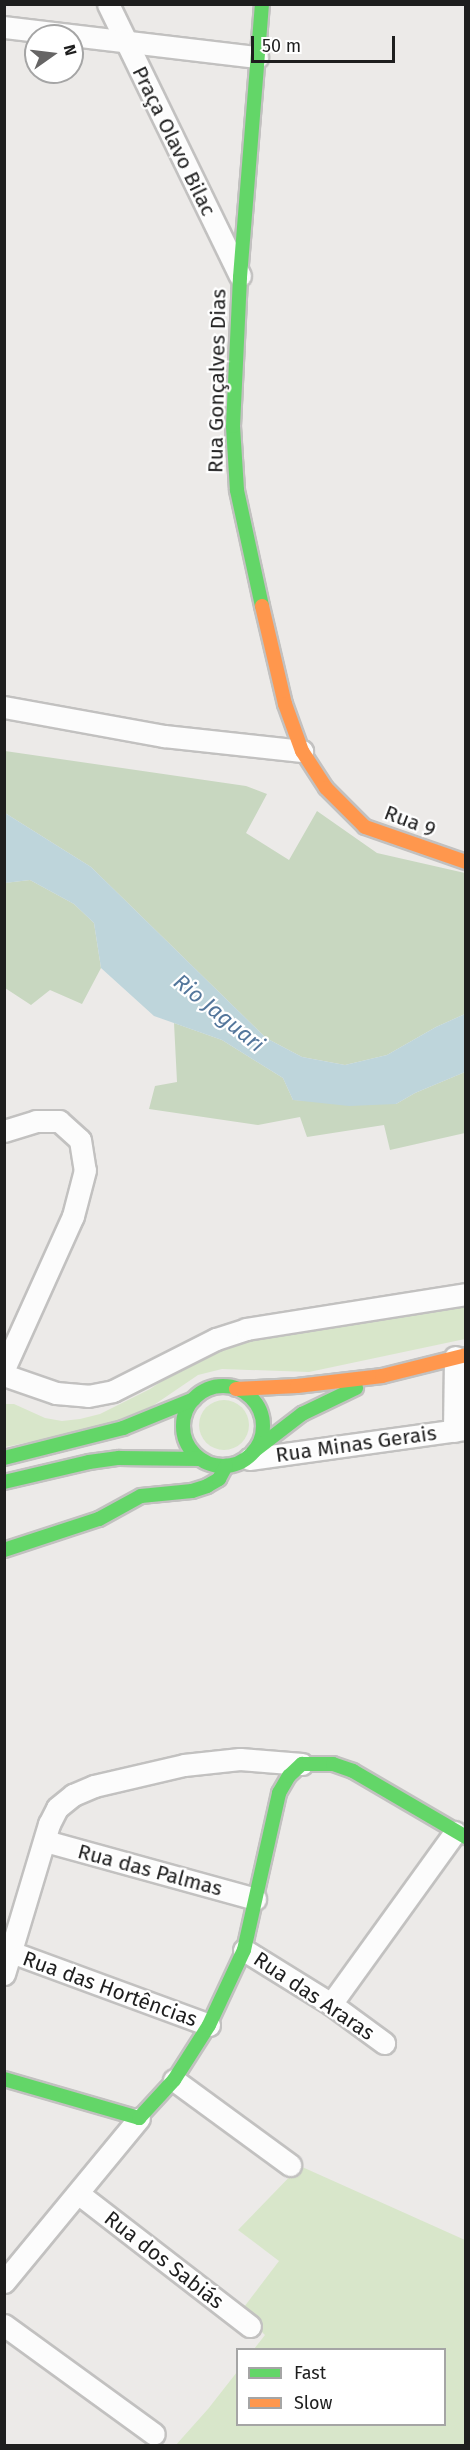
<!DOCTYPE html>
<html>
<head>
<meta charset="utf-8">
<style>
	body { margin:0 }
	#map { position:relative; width:470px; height:2450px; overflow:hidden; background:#eceae8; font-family:"Fira Sans",sans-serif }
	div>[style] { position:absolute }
	.grass>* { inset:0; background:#d8e6ca }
	.round { border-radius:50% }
	.forest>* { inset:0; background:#c8d7c0 }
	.water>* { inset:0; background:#bed5db }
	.roads { filter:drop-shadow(2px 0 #c2c1c0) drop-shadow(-2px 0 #c2c1c0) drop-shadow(0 2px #c2c1c0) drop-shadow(0 -2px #c2c1c0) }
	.street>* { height:21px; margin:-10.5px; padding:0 10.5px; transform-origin:10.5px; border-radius:10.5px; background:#fcfcfc }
	.fast>* { height:14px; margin:-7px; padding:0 7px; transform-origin:7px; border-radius:7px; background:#63d668 }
	.fast>.ring { margin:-7px; padding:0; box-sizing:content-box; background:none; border:14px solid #63d668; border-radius:50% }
	.slow>* { height:14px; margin:-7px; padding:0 7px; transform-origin:7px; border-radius:7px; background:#ff974d }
	span { translate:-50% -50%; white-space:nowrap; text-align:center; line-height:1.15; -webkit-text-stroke:4.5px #fff; paint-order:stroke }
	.street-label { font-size:21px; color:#1e1e1e }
	.water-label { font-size:22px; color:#53769b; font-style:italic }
	.frame { position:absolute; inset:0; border:6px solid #1e1e1e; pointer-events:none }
	.legend { position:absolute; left:236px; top:2348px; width:210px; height:78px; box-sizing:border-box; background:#fff; border:2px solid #a5a5a5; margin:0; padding:8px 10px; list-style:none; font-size:18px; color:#1e1e1e }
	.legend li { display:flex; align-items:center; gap:12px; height:30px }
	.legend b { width:30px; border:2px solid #a5a5a5 }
	.north { position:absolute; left:24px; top:24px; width:60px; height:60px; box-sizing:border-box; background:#fff; border:2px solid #a5a5a5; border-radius:50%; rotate:76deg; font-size:16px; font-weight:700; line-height:24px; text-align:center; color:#1e1e1e }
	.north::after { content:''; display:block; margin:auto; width:21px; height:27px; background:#666565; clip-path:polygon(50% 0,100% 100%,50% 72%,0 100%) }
	.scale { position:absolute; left:251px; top:36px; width:144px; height:27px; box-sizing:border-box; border:3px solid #1e1e1e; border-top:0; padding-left:8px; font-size:18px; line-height:21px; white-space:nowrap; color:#1e1e1e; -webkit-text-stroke:4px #fff; paint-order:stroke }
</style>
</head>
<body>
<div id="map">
	<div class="grass">
		<div style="clip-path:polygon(465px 1302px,465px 1339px,309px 1372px,222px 1369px,198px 1375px,129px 1422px,5px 1447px,5px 1404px,14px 1404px,45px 1418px,62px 1421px,80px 1419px,100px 1414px,150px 1389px,189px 1363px,237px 1342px,409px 1314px)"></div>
		<div class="round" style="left:199px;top:1400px;width:50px;height:50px"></div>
		<div style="clip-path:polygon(300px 2166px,465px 2240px,465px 2445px,175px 2446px,208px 2409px,237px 2372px,237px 2424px,444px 2424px,444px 2350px,254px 2349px,265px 2335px,241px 2311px,279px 2261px,238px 2230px)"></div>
	</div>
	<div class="forest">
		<div style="clip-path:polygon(5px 751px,246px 786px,267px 794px,246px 833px,289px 860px,317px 811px,377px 853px,465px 873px,465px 1014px,436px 1027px,387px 1055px,345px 1065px,302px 1057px,266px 1038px,91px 867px,5px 813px)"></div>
		<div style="clip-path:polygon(30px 880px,74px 904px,94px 923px,101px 968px,82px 1004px,50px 990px,31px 1005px,5px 988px,4px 883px)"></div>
		<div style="clip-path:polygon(174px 1023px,222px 1040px,283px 1078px,293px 1100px,396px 1104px,415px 1093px,465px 1072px,465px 1133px,390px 1150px,384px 1125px,307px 1137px,300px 1117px,258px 1125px,149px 1109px,155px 1086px,177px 1082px)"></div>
	</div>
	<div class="water">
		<div style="clip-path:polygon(5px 813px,91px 867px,266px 1038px,302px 1057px,345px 1065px,387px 1055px,436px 1027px,465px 1014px,465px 1072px,415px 1093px,396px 1104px,349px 1106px,293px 1100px,283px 1078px,222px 1040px,154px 1016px,101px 968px,94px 923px,74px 904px,30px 880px,5px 883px)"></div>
	</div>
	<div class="roads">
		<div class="street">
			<div style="left:108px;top:4px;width:302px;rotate:64.1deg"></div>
			<div style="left:4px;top:27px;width:255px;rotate:6.8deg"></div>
			<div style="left:4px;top:707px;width:163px;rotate:10.3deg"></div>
			<div style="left:164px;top:736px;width:139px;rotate:6.2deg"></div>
			<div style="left:4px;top:1131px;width:34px;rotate:-17deg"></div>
			<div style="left:36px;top:1121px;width:23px"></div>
			<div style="left:59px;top:1121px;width:28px;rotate:42deg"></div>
			<div style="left:80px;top:1140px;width:30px;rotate:81deg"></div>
			<div style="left:85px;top:1170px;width:48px;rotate:104.6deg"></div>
			<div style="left:73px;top:1216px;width:168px;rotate:114.3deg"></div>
			<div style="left:4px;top:1375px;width:55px;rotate:19.1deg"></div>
			<div style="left:56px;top:1393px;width:32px;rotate:5deg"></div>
			<div style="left:88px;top:1396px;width:25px;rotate:-11deg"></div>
			<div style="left:113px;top:1391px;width:115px;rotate:-26.8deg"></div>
			<div style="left:216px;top:1339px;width:32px;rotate:-18deg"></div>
			<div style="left:246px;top:1329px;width:223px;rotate:-9deg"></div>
			<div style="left:454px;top:1431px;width:74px;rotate:-89.2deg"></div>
			<div style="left:249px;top:1459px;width:219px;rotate:-7.9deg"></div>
			<div style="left:45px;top:1841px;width:218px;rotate:15.4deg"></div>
			<div style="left:244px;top:1950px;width:102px;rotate:31.8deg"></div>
			<div style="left:331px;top:2004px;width:66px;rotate:36.3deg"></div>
			<div style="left:11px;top:1952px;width:211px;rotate:20.2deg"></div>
			<div style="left:4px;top:1974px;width:157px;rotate:-73.3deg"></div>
			<div style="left:49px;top:1824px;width:18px;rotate:-63deg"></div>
			<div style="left:57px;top:1808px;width:21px;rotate:-39deg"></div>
			<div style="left:73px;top:1795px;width:23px;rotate:-23deg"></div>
			<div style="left:94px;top:1786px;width:92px;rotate:-13.1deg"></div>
			<div style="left:184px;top:1765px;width:56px;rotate:-6.1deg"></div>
			<div style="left:240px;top:1759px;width:62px;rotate:4.6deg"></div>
			<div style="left:331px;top:2004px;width:212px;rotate:-54.2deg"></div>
			<div style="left:174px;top:2080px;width:144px;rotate:36.2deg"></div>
			<div style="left:79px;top:2194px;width:216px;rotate:37.7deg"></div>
			<div style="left:4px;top:2282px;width:212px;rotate:-50.5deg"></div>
			<div style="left:4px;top:2325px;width:185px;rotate:36deg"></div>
		</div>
		<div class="fast">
			<div style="left:262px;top:606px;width:119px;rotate:-102.2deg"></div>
			<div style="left:237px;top:490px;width:64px;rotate:-93.6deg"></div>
			<div style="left:233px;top:426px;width:149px;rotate:-87.3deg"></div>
			<div style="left:240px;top:277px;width:274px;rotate:-85.4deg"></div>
			<div class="ring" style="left:183px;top:1386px;width:66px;height:66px"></div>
			<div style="left:254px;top:1451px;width:61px;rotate:-37.6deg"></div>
			<div style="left:302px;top:1414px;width:60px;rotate:-25.7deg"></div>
			<div style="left:4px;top:1458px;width:123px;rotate:-14.1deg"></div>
			<div style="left:123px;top:1428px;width:77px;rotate:-22.2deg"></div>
			<div style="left:4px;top:1482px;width:87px;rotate:-13.2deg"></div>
			<div style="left:89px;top:1462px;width:30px;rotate:-8deg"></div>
			<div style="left:119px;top:1458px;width:81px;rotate:0.7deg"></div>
			<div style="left:4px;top:1550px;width:100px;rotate:-18.1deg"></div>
			<div style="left:99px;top:1519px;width:48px;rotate:-28.7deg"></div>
			<div style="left:141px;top:1496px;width:51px;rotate:-5.6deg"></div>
			<div style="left:192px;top:1491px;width:16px;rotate:-18deg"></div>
			<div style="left:207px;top:1486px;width:14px;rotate:-30deg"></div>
			<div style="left:219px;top:1479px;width:15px;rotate:-62deg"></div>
			<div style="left:4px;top:2079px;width:141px;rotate:16.1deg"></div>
			<div style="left:139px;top:2118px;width:52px;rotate:-47.4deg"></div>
			<div style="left:174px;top:2080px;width:65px;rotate:-57.5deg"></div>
			<div style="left:209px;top:2025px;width:83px;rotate:-65deg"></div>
			<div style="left:244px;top:1950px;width:161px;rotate:-77.4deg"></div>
			<div style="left:279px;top:1793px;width:20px;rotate:-60deg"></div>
			<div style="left:289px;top:1776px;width:18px;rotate:-43deg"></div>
			<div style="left:302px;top:1764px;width:31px"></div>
			<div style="left:333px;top:1764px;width:21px;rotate:19deg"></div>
			<div style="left:353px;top:1771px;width:131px;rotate:30.3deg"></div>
		</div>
		<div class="slow">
			<div style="left:262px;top:606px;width:101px;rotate:76.8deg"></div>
			<div style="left:285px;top:704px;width:50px;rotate:70.1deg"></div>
			<div style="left:302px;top:751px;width:44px;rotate:57deg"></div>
			<div style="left:326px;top:788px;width:55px;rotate:45deg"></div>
			<div style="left:365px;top:827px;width:107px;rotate:19.1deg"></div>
			<div style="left:236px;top:1389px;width:61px;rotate:-2.8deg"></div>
			<div style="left:297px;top:1386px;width:86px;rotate:-6.7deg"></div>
			<div style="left:382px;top:1376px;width:87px;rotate:-14deg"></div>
		</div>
	</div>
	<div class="street-label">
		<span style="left:174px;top:141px;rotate:64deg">Praça Olavo Bilac</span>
		<span style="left:217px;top:381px;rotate:-89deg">Rua Gonçalves Dias</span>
		<span style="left:410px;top:821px;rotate:21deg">Rua 9</span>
		<span style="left:356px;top:1444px;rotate:-8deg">Rua Minas Gerais</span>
		<span style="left:150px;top:1870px;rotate:15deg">Rua das Palmas</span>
		<span style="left:110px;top:1989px;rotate:20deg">Rua das Hortências</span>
		<span style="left:314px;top:1996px;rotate:34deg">Rua das Araras</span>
		<span style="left:164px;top:2260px;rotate:38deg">Rua dos Sabiás</span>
	</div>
	<div class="water-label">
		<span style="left:219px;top:1013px;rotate:39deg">Rio Jaguari</span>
	</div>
	<div class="frame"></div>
	<ul class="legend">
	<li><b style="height:8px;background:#63d668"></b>Fast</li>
	<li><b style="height:8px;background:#ff974d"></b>Slow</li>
	</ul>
	<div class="north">N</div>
	<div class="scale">50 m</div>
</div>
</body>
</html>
